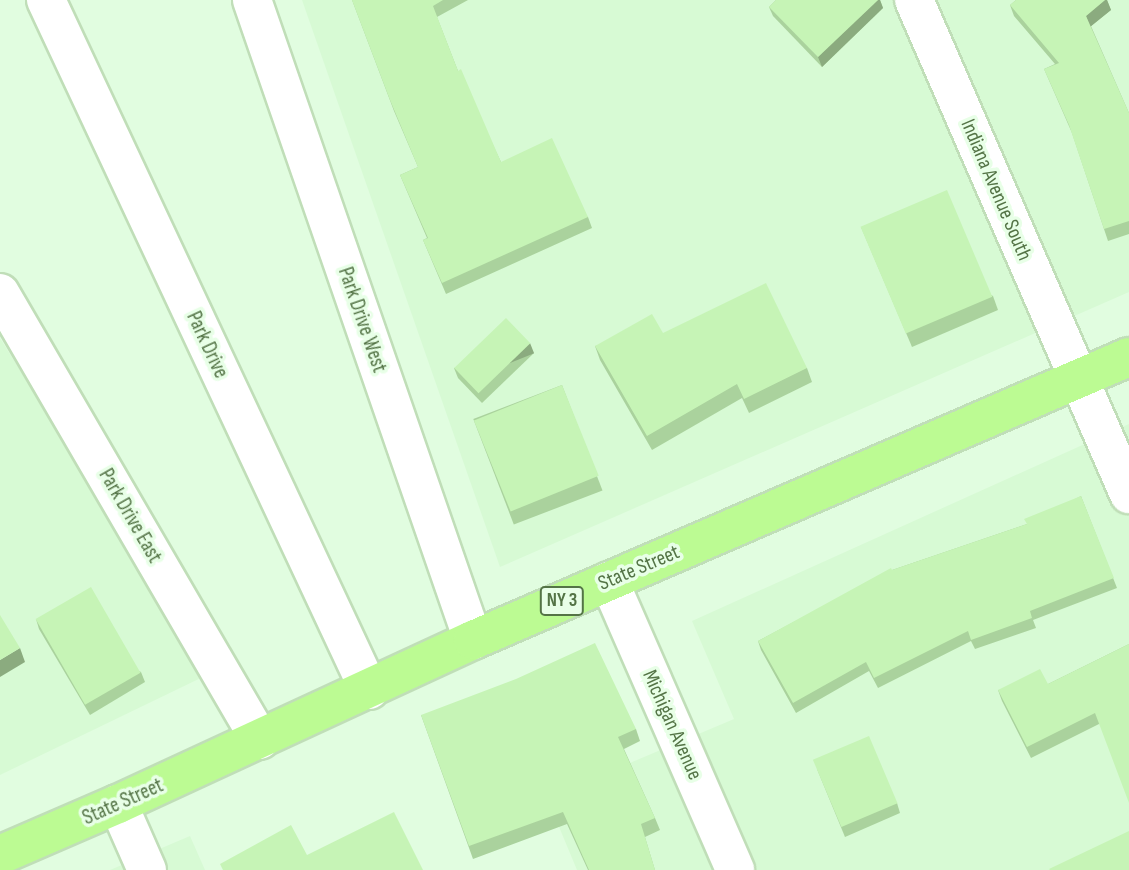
<!DOCTYPE html>
<html>
<head>
<meta charset="utf-8">
<style>
	body { margin:0 }
	#map { position:relative; width:1129px; height:870px; overflow:hidden; background:#e1fde0; font-family:"Sofia Sans Condensed",sans-serif }
	div>[style] { position:absolute }
	.residential>* { inset:0; background:#d7fad4 }
	.roads { filter:drop-shadow(2px 0 #c0deb8) drop-shadow(-2px 0 #c0deb8) drop-shadow(0 2px #c0deb8) drop-shadow(0 -2px #c0deb8) }
	.minor>* { height:38px; margin:-19px; padding:0 19px; transform-origin:19px; border-radius:19px; background:#fff }
	.highway>* { height:38px; margin:-19px; padding:0 19px; transform-origin:19px; border-radius:19px; background:#bcfb93 }
	.wall>* { inset:0; background:#aad29d; transform-origin:0 0 }
	.shaded-wall>* { inset:0; background:#8bab7f; transform-origin:0 0 }
	.building>* { inset:0; background:#c6f4b6; transform-origin:0 0 }
	span { translate:-50% -50%; white-space:nowrap; text-align:center; line-height:1.15; -webkit-text-stroke:7px #e8ffe7; paint-order:stroke }
	.shield-label span { padding:2px 5px; background:#e8ffe7; border:2px solid; border-radius:5px; -webkit-text-stroke-width:0 }
	.shield-label { font-size:19px; color:#547446; font-weight:700 }
	.street-label { font-size:21px; color:#547446 }
</style>
</head>
<body>
<div id="map">
	<div class="residential">
		<div style="clip-path:polygon(302px 0,1129px 0,1129px 292px,500px 567px)"></div>
		<div style="clip-path:polygon(0 338px,209px 674px,0 775px)"></div>
		<div style="clip-path:polygon(1129px 424px,1129px 870px,577px 870px,547px 798px,734px 719px,692px 621px)"></div>
		<div style="clip-path:polygon(190px 836px,205px 870px,110px 870px)"></div>
	</div>
	<div class="roads">
		<div class="minor">
			<div style="left:46px;top:0;width:762px;rotate:64.91deg"></div>
			<div style="left:252px;top:0;width:677px;rotate:70.95deg"></div>
			<div style="left:914px;top:0;width:539px;rotate:66.48deg"></div>
			<div style="left:0;top:293px;width:517px;rotate:59.82deg"></div>
			<div style="left:609px;top:581px;width:315px;rotate:66.4deg"></div>
			<div style="left:118px;top:804px;width:72px;rotate:66.3deg"></div>
		</div>
		<div class="highway">
			<div style="left:0;top:855px;width:129px;rotate:-23.4deg"></div>
			<div style="left:118px;top:804px;width:391px;rotate:-24.8deg"></div>
			<div style="left:473px;top:640px;width:714px;rotate:-23.34deg"></div>
		</div>
	</div>
	<div class="wall">
		<div style="clip-path:polygon(352px 0,468px 0,437px 17px,458px 71px,501px 162px,588px 217px,592px 228px,446px 294px,423px 240px,427px 238px,400px 175px,418px 167px,394px 111px)"></div>
		<div style="clip-path:polygon(776px 0,880px 0,883px 8px,822px 67px,773px 16px,769px 7px)"></div>
		<div style="clip-path:polygon(1016px 0,1107px 0,1111px 10px,1091px 26px,1129px 113px,1129px 234px,1108px 241px,1072px 133px,1044px 69px,1055px 64px,1014px 16px,1010px 5px)"></div>
		<div style="clip-path:polygon(861px 227px,993px 296px,998px 310px,912px 347px)"></div>
		<div style="clip-path:polygon(663px 333px,807px 368px,812px 382px,749px 413px,742px 398px,652px 450px,600px 360px,595px 346px)"></div>
		<div style="clip-path:polygon(534px 353px,482px 403px,458px 378px,454px 368px)"></div>
		<div style="left:562px;top:385px;width:113px;height:95px;rotate:69deg"></div>
		<div style="clip-path:polygon(1081px 496px,1117px 588px,1033px 620px,1036px 628px,975px 649px,971px 641px,878px 688px,869px 671px,796px 713px,761px 650px,758px 641px,892px 570px,1027px 524px)"></div>
		<div style="clip-path:polygon(36px 619px,141px 672px,145px 682px,90px 715px,39px 629px)"></div>
		<div style="clip-path:polygon(1129px 644px,1099px 724px,1031px 758px,1002px 701px,998px 690px,1048px 684px)"></div>
		<div style="clip-path:polygon(421px 715px,636px 729px,640px 741px,624px 749px,655px 818px,660px 830px,645px 837px,655px 870px,588px 870px,567px 824px,473px 859px)"></div>
		<div style="clip-path:polygon(817px 769px,897px 803px,900px 813px,845px 837px)"></div>
	</div>
	<div class="shaded-wall">
		<div style="clip-path:polygon(878px 0,880px 0,883px 8px,822px 67px,818px 57px)"></div>
		<div style="clip-path:polygon(1105px 0,1107px 0,1111px 10px,1090px 27px,1086px 16px)"></div>
		<div style="left:530px;top:343px;width:11px;height:72px;rotate:68deg"></div>
		<div style="clip-path:polygon(20px 648px,25px 662px,0 677px,0 660px)"></div>
	</div>
	<div class="building">
		<div style="clip-path:polygon(352px 0,443px 0,433px 6px,458px 71px,461px 69px,501px 162px,552px 138px,588px 217px,442px 283px,423px 240px,428px 238px,400px 175px,418px 167px,390px 100px)"></div>
		<div style="clip-path:polygon(776px 0,878px 0,818px 57px,769px 7px)"></div>
		<div style="clip-path:polygon(1016px 0,1105px 0,1086px 16px,1129px 113px,1129px 221px,1104px 229px,1069px 125px,1044px 69px,1059px 63px,1010px 5px)"></div>
		<div style="left:947px;top:190px;width:116px;height:94px;rotate:67deg"></div>
		<div style="clip-path:polygon(766px 283px,807px 368px,744px 399px,737px 384px,647px 436px,595px 346px,652px 314px,663px 333px)"></div>
		<div style="left:506px;top:318px;width:35px;height:72px;rotate:46deg"></div>
		<div style="left:562px;top:385px;width:98px;height:95px;rotate:68deg"></div>
		<div style="clip-path:polygon(1081px 496px,1114px 578px,1030px 611px,1032px 618px,971px 640px,968px 631px,874px 678px,866px 662px,793px 703px,758px 641px,891px 568px,892px 570px,1027px 524px,1024px 519px)"></div>
		<div style="left:91px;top:587px;width:99px;height:64px;rotate:60deg"></div>
		<div style="clip-path:polygon(0 615px,20px 648px,0 660px)"></div>
		<div style="clip-path:polygon(595px 643px,636px 729px,618px 737px,655px 818px,641px 824px,655px 870px,589px 870px,563px 812px,469px 846px,421px 715px,516px 679px)"></div>
		<div style="clip-path:polygon(1129px 644px,1129px 803px,1095px 713px,1027px 747px,998px 690px,1040px 669px,1048px 684px)"></div>
		<div style="left:869px;top:736px;width:73px;height:61px;rotate:67deg"></div>
		<div style="clip-path:polygon(394px 812px,423px 870px,223px 870px,220px 864px,291px 825px,307px 855px)"></div>
		<div style="clip-path:polygon(1129px 831px,1129px 870px,1050px 870px,1049px 869px)"></div>
	</div>
	<div class="shield-label">
		<span style="left:562px;top:601px">NY 3</span>
	</div>
	<div class="street-label">
		<span style="left:996px;top:190px;rotate:67deg">Indiana Avenue South</span>
		<span style="left:362px;top:320px;rotate:71deg">Park Drive West</span>
		<span style="left:207px;top:345px;rotate:65deg">Park Drive</span>
		<span style="left:130px;top:516px;rotate:60deg">Park Drive East</span>
		<span style="left:639px;top:568px;rotate:-23deg">State Street</span>
		<span style="left:672px;top:725px;rotate:66deg">Michigan Avenue</span>
		<span style="left:123px;top:802px;rotate:-24deg">State Street</span>
	</div>
</div>
</body>
</html>
